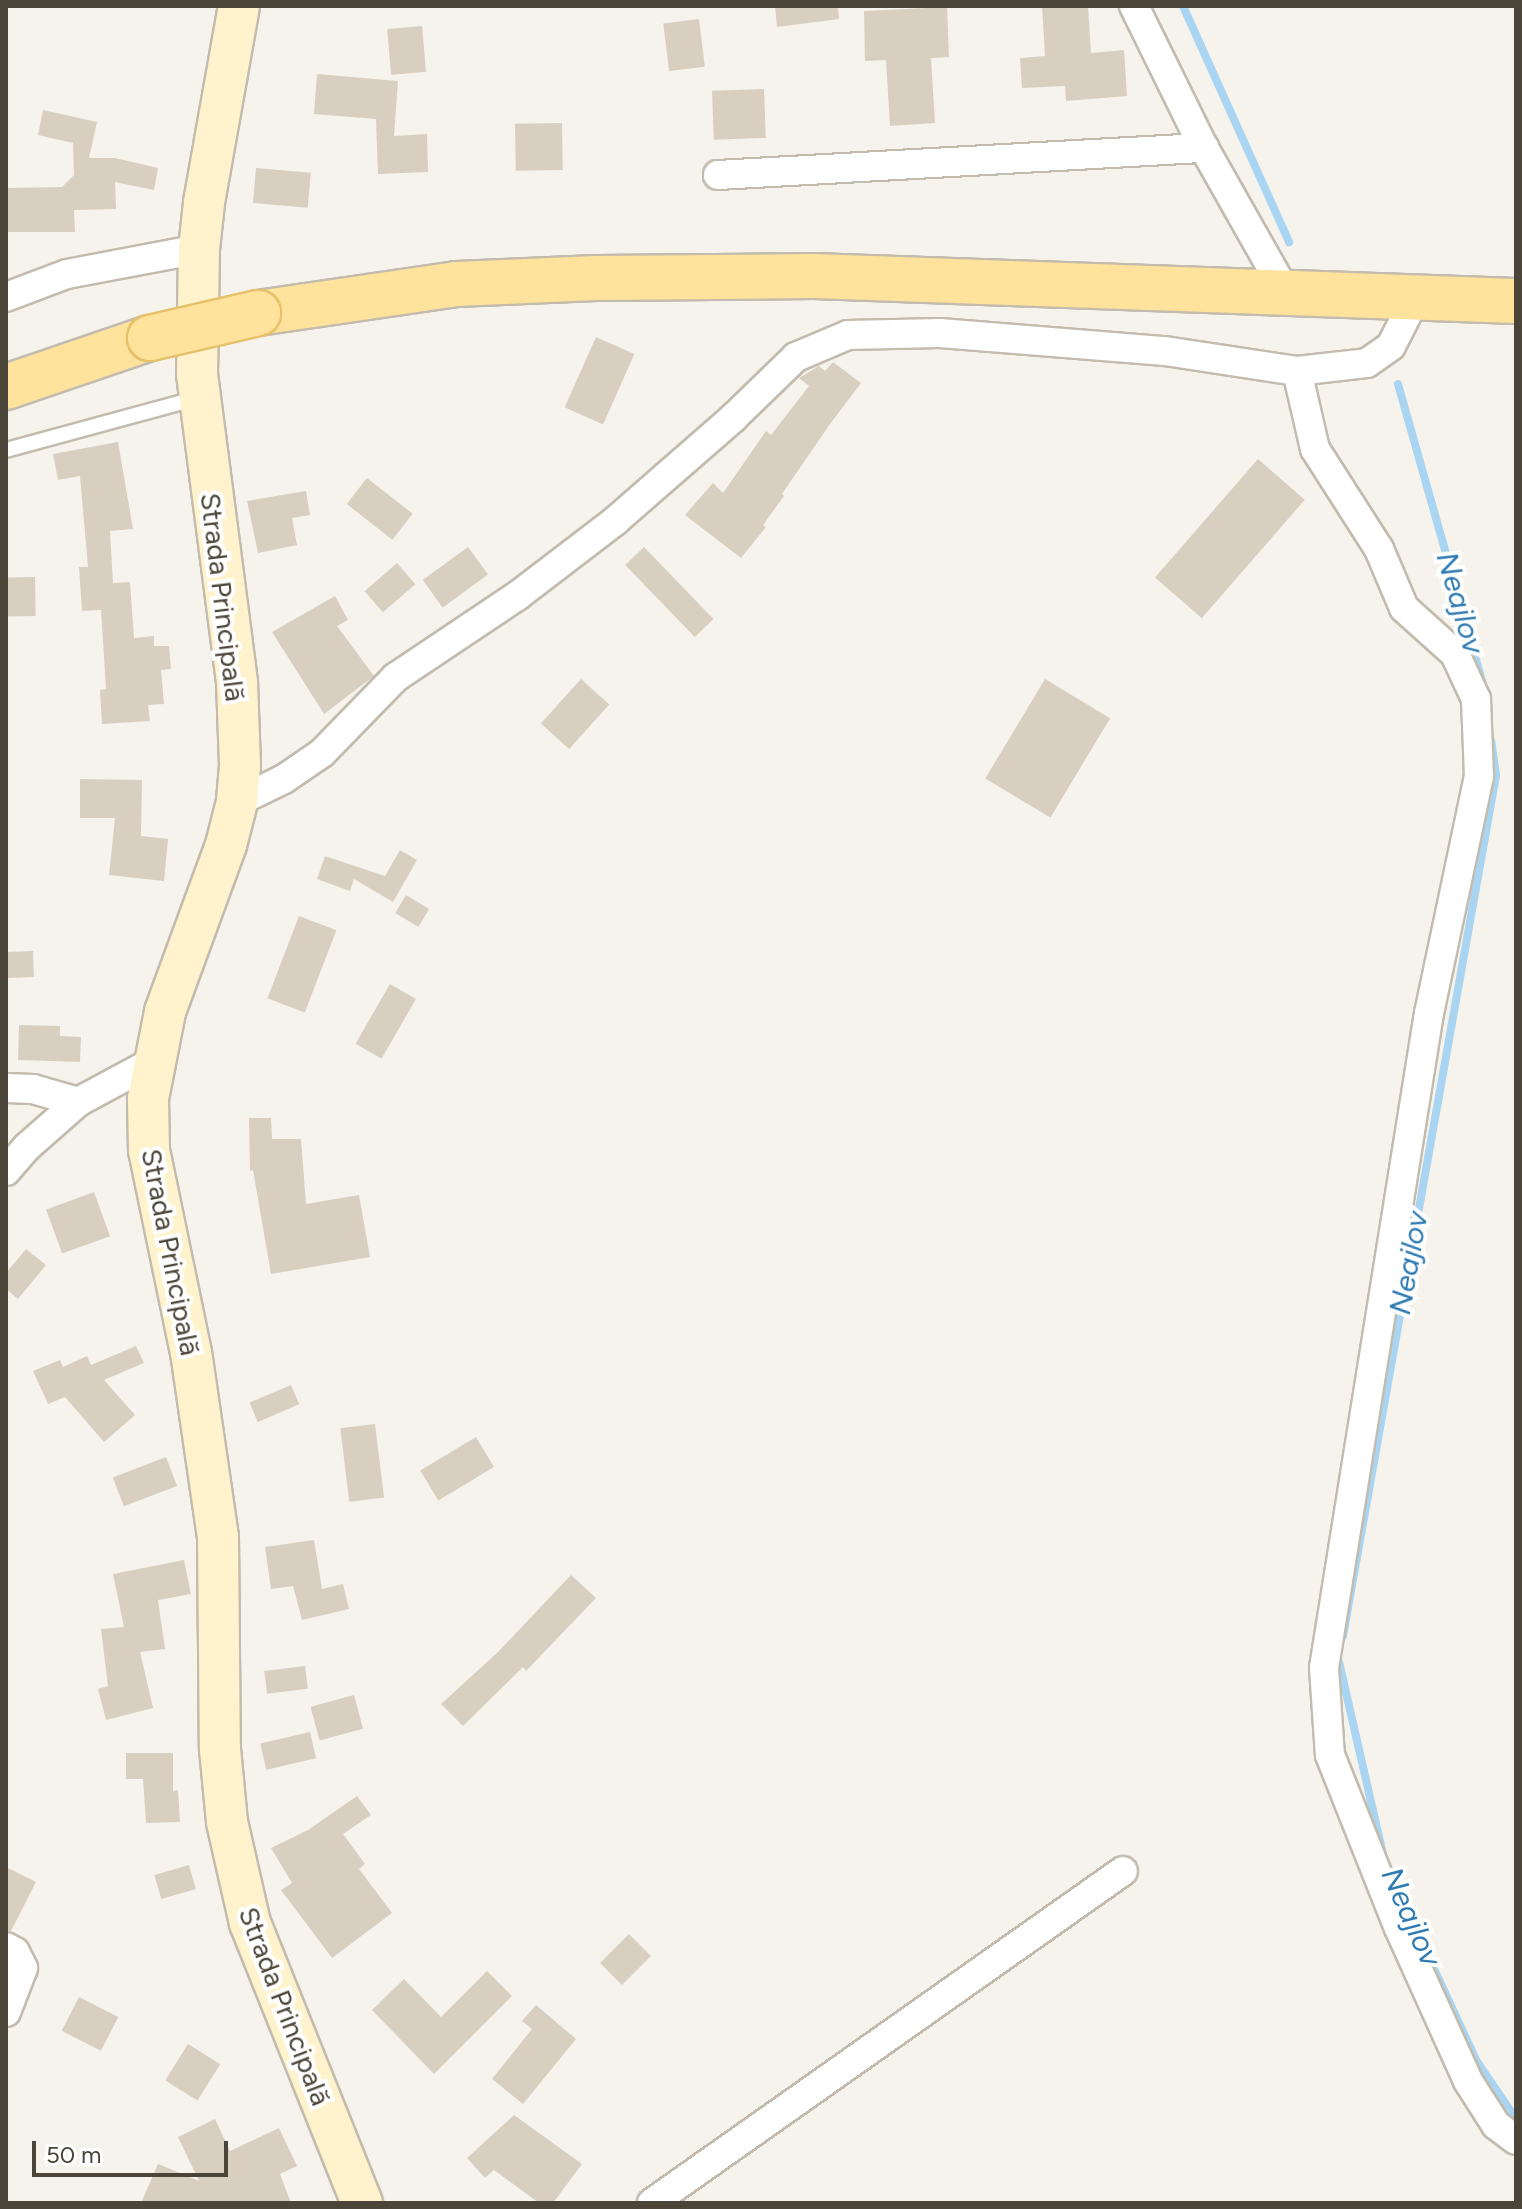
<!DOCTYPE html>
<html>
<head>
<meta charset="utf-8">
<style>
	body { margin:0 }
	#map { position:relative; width:1522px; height:2209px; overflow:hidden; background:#f6f3ec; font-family:Figtree,sans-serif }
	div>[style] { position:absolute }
	.stream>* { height:8px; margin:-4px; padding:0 4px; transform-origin:4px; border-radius:4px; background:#a9d4f2 }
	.building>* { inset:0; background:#d8cfc1; transform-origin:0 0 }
	.roads { filter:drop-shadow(2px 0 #c2bbae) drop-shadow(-2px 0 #c2bbae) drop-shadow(0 2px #c2bbae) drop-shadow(0 -2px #c2bbae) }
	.lane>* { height:14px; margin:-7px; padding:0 7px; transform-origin:7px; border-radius:7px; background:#fff }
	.street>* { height:28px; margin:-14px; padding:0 14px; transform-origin:14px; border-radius:14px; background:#fff }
	.secondary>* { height:40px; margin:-20px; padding:0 20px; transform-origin:20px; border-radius:20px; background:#fff3cd }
	.primary>* { height:44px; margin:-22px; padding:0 22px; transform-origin:22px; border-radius:22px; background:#ffe39c }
	.bridges { filter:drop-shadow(2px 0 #e6c16a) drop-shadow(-2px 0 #e6c16a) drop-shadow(0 2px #e6c16a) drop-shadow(0 -2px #e6c16a) }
	.primary-bridge>* { height:44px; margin:-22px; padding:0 22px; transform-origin:22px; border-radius:22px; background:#ffe39c }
	span { translate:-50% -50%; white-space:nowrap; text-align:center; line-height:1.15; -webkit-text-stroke:8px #fff; paint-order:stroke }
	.street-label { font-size:28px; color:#4b4439 }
	.water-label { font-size:30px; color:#2e7ab2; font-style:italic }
	.frame { position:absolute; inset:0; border:8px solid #4b4439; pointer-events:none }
	.scale { position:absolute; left:32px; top:2141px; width:196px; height:36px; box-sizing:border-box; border:4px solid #4b4439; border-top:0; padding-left:10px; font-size:24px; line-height:28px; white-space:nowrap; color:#4b4439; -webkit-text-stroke:6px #fff; paint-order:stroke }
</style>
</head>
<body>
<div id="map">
	<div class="stream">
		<div style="left:1183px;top:6px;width:259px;rotate:65.8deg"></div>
		<div style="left:1398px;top:384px;width:315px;rotate:74.2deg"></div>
		<div style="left:1343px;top:1636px;width:874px;rotate:-79.92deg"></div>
		<div style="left:1496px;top:775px;width:35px;rotate:-98deg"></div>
		<div style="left:1339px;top:1662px;width:197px;rotate:77.1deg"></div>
		<div style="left:1404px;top:1904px;width:172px;rotate:65.2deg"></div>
		<div style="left:1476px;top:2060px;width:71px;rotate:55.9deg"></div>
	</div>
	<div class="building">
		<div style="clip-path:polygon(775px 6px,838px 6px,839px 19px,777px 27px)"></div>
		<div style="clip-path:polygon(1042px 6px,1088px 6px,1091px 53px,1124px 50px,1127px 96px,1066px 101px,1065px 86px,1022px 88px,1020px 58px,1045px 56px)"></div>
		<div style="clip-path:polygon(947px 7px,949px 57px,931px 58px,935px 123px,890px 126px,886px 60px,865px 61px,864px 11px)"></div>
		<div style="left:699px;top:19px;width:48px;height:36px;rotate:83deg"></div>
		<div style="left:422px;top:26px;width:46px;height:35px;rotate:85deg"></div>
		<div style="clip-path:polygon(317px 74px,398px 81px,394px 136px,427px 134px,428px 172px,378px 174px,376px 119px,314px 114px)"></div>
		<div style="left:764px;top:89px;width:49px;height:52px;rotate:88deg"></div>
		<div style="clip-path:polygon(43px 110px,97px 122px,89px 158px,115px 158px,158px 168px,154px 190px,115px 182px,116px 209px,74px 210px,75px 232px,6px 232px,6px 188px,62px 187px,74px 175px,73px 143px,38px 135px)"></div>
		<div style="left:562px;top:123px;width:47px;height:47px;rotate:89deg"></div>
		<div style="left:256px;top:168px;width:55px;height:35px;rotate:5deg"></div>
		<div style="left:596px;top:337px;width:42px;height:77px;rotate:24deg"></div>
		<div style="clip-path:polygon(833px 362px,861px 383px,830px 424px,782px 494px,784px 496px,763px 525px,766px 527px,741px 558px,685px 515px,713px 483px,723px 493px,766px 431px,771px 435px,809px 386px,799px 378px,819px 366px,825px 371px)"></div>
		<div style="clip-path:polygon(118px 442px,133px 529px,110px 531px,113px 583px,130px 582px,134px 638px,154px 636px,154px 646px,169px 646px,171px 669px,161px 670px,164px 704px,148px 705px,150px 721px,102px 724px,100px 690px,106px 689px,101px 610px,82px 611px,79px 567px,88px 567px,80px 476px,58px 480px,53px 454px)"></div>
		<div style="left:1258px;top:459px;width:62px;height:157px;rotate:41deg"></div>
		<div style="left:367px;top:478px;width:58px;height:33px;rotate:38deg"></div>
		<div style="clip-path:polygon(306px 491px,310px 515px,292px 518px,297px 545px,258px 553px,247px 501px)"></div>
		<div style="left:468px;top:547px;width:34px;height:56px;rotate:54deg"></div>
		<div style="left:644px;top:547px;width:100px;height:26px;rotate:46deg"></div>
		<div style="left:397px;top:563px;width:28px;height:43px;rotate:49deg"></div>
		<div style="left:35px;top:577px;width:39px;height:29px;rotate:89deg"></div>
		<div style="clip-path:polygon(335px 596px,348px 620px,337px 626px,374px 676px,324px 714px,272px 632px)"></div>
		<div style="left:581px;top:679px;width:38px;height:60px;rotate:42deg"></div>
		<div style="left:1045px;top:679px;width:76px;height:116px;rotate:31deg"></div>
		<div style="clip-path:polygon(80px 779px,142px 780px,141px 836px,168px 839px,164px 881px,109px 875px,115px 818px,80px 818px)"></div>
		<div style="clip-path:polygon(400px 850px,417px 860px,393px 902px,354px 879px,350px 891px,317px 879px,325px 856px,385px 876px)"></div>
		<div style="left:406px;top:895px;width:27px;height:21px;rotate:31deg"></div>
		<div style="left:299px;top:916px;width:40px;height:88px;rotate:21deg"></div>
		<div style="left:33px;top:951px;width:26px;height:27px;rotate:88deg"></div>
		<div style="left:390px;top:984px;width:30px;height:69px;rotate:30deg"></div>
		<div style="clip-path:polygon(19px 1025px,60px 1026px,60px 1036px,81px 1037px,80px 1062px,18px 1060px)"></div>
		<div style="clip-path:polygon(249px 1118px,271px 1118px,272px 1139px,301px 1139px,306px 1204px,359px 1195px,370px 1257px,271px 1274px,253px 1170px,250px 1171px)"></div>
		<div style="left:94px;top:1192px;width:47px;height:51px;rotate:70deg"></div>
		<div style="clip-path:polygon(26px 1249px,46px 1265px,18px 1299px,6px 1289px,6px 1273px)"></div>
		<div style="clip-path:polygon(136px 1346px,144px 1363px,104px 1380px,135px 1415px,104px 1442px,65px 1397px,48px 1404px,33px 1371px,60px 1360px,63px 1367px,87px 1356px,91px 1365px)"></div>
		<div style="left:291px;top:1385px;width:21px;height:45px;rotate:67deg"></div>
		<div style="left:375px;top:1424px;width:74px;height:35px;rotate:83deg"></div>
		<div style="left:476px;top:1437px;width:35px;height:65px;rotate:59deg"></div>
		<div style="left:166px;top:1457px;width:31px;height:57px;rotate:69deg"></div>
		<div style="clip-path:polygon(314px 1540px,322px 1589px,343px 1584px,349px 1609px,302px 1620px,293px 1586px,271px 1589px,265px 1547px)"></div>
		<div style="clip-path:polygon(184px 1560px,191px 1594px,158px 1600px,165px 1649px,140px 1652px,153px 1708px,106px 1720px,98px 1689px,108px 1686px,101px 1629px,124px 1627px,113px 1574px)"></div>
		<div style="clip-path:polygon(571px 1575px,596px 1598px,526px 1671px,523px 1667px,463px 1726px,441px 1704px,498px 1652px)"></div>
		<div style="left:305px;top:1666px;width:23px;height:41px;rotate:83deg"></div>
		<div style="left:354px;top:1695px;width:35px;height:45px;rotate:75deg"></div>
		<div style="left:310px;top:1732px;width:27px;height:51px;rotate:77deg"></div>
		<div style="clip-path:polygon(126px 1753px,173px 1753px,173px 1791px,178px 1790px,180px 1822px,146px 1823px,143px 1779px,126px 1779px)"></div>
		<div style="clip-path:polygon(357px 1796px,371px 1815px,343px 1834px,365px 1864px,359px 1869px,392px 1913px,332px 1958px,281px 1890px,292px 1883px,271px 1848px,308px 1830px)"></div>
		<div style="left:189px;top:1865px;width:25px;height:36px;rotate:74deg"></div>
		<div style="clip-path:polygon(6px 1867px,36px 1882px,11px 1931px,6px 1930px)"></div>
		<div style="left:629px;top:1934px;width:31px;height:41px;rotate:45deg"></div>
		<div style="clip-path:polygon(487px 1971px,512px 1996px,434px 2074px,372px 2010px,404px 1979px,441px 2017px)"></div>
		<div style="left:79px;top:1997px;width:44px;height:38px;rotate:27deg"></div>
		<div style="clip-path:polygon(536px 2005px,576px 2039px,523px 2104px,492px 2079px,532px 2029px,522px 2021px)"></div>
		<div style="left:188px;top:2044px;width:38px;height:43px;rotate:32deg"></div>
		<div style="clip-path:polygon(514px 2115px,582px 2164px,553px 2203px,539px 2203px,494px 2170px,485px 2178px,467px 2158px)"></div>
		<div style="clip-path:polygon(215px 2119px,230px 2151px,279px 2128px,297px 2166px,280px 2174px,291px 2203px,141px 2203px,158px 2164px,199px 2181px,178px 2137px)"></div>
	</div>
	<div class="roads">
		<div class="lane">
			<div style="left:6px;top:450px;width:199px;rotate:-15.2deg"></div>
		</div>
		<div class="street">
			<div style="left:1134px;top:6px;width:158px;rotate:63.8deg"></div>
			<div style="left:1204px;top:148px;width:167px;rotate:60.5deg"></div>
			<div style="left:718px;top:175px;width:487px;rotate:-3.2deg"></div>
			<div style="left:6px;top:297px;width:65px;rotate:-20.7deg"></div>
			<div style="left:67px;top:274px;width:134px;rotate:-10.7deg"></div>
			<div style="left:1297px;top:371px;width:70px;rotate:-6.5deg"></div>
			<div style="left:1367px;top:363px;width:29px;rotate:-35deg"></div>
			<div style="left:1391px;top:346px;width:55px;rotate:-63deg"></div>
			<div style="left:237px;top:802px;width:52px;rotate:-26.1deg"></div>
			<div style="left:284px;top:779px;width:46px;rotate:-34.4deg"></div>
			<div style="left:322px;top:753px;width:106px;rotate:-45.8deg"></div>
			<div style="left:396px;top:677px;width:146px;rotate:-33.8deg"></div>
			<div style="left:517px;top:596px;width:123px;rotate:-37.4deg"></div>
			<div style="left:615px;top:521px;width:157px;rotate:-41.1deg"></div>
			<div style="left:733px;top:418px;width:88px;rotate:-44.1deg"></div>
			<div style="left:796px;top:357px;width:56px;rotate:-22.9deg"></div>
			<div style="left:848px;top:335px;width:92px;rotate:-1.2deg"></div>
			<div style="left:940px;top:333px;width:226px;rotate:4.6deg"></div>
			<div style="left:1165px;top:351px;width:134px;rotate:8.6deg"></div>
			<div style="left:1297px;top:371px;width:80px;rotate:77deg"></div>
			<div style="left:1315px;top:449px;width:119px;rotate:57.4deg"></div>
			<div style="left:1379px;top:549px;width:64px;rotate:67deg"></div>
			<div style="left:1404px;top:608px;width:69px;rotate:42deg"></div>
			<div style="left:1455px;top:654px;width:50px;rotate:65deg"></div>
			<div style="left:1476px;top:699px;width:77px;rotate:87.8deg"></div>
			<div style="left:1479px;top:776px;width:242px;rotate:101.9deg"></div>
			<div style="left:1429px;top:1013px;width:663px;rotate:99.11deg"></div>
			<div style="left:1324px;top:1668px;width:87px;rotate:86.1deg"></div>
			<div style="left:1330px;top:1755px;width:186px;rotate:68.3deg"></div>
			<div style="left:1399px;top:1928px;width:168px;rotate:65.7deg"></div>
			<div style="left:1468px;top:2081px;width:52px;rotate:57.5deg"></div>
			<div style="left:1496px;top:2125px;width:25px;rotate:37deg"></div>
			<div style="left:6px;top:1088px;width:27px;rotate:2deg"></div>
			<div style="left:33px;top:1089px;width:47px;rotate:16.1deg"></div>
			<div style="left:6px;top:1171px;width:32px;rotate:-49deg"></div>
			<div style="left:27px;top:1147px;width:68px;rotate:-41.4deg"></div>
			<div style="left:78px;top:1102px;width:86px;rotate:-28.3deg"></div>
			<div style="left:6px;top:1947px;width:10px;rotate:29deg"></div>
			<div style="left:15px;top:1952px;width:18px;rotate:63deg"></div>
			<div style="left:23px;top:1968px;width:47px;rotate:111.1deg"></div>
			<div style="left:652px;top:2203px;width:576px;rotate:-35.18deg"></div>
		</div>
		<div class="secondary">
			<div style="left:239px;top:6px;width:200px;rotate:100.1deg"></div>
			<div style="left:204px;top:203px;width:46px;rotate:96.2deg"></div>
			<div style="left:199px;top:249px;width:125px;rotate:90.9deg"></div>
			<div style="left:197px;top:374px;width:312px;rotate:82.6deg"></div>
			<div style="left:237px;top:683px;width:83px;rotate:87.9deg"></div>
			<div style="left:240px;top:766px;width:36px;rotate:95deg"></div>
			<div style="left:237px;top:802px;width:44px;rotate:104.3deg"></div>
			<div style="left:226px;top:845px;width:178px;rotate:110.1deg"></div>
			<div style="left:165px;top:1012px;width:89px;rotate:101.1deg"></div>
			<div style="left:148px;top:1099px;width:51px;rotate:88.9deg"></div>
			<div style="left:149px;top:1150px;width:206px;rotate:78.3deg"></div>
			<div style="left:191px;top:1352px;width:187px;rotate:81.7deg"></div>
			<div style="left:218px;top:1537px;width:212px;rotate:89.5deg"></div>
			<div style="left:220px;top:1749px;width:73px;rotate:84.5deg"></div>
			<div style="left:227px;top:1822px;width:104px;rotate:77.2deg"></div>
			<div style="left:250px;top:1923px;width:302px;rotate:68.2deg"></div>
		</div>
		<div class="primary">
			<div style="left:258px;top:313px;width:201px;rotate:-8.3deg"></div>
			<div style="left:457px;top:284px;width:139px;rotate:-2.5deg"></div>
			<div style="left:596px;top:278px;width:218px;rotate:-0.5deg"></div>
			<div style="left:814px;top:276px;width:702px;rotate:2.04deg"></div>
			<div style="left:6px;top:387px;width:152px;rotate:-18.8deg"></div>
		</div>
	</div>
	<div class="bridges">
		<div class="primary-bridge">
			<div style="left:150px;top:338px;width:111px;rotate:-13deg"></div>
		</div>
	</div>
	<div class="street-label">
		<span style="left:223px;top:597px;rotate:83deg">Strada Principală</span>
		<span style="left:171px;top:1252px;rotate:79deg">Strada Principală</span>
		<span style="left:285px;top:2006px;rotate:69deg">Strada Principală</span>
	</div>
	<div class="water-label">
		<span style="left:1460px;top:603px;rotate:74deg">Neajlov</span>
		<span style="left:1409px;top:1263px;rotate:-80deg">Neajlov</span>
		<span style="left:1411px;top:1917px;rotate:66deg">Neajlov</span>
	</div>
	<div class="frame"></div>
	<div class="scale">50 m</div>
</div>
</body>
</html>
